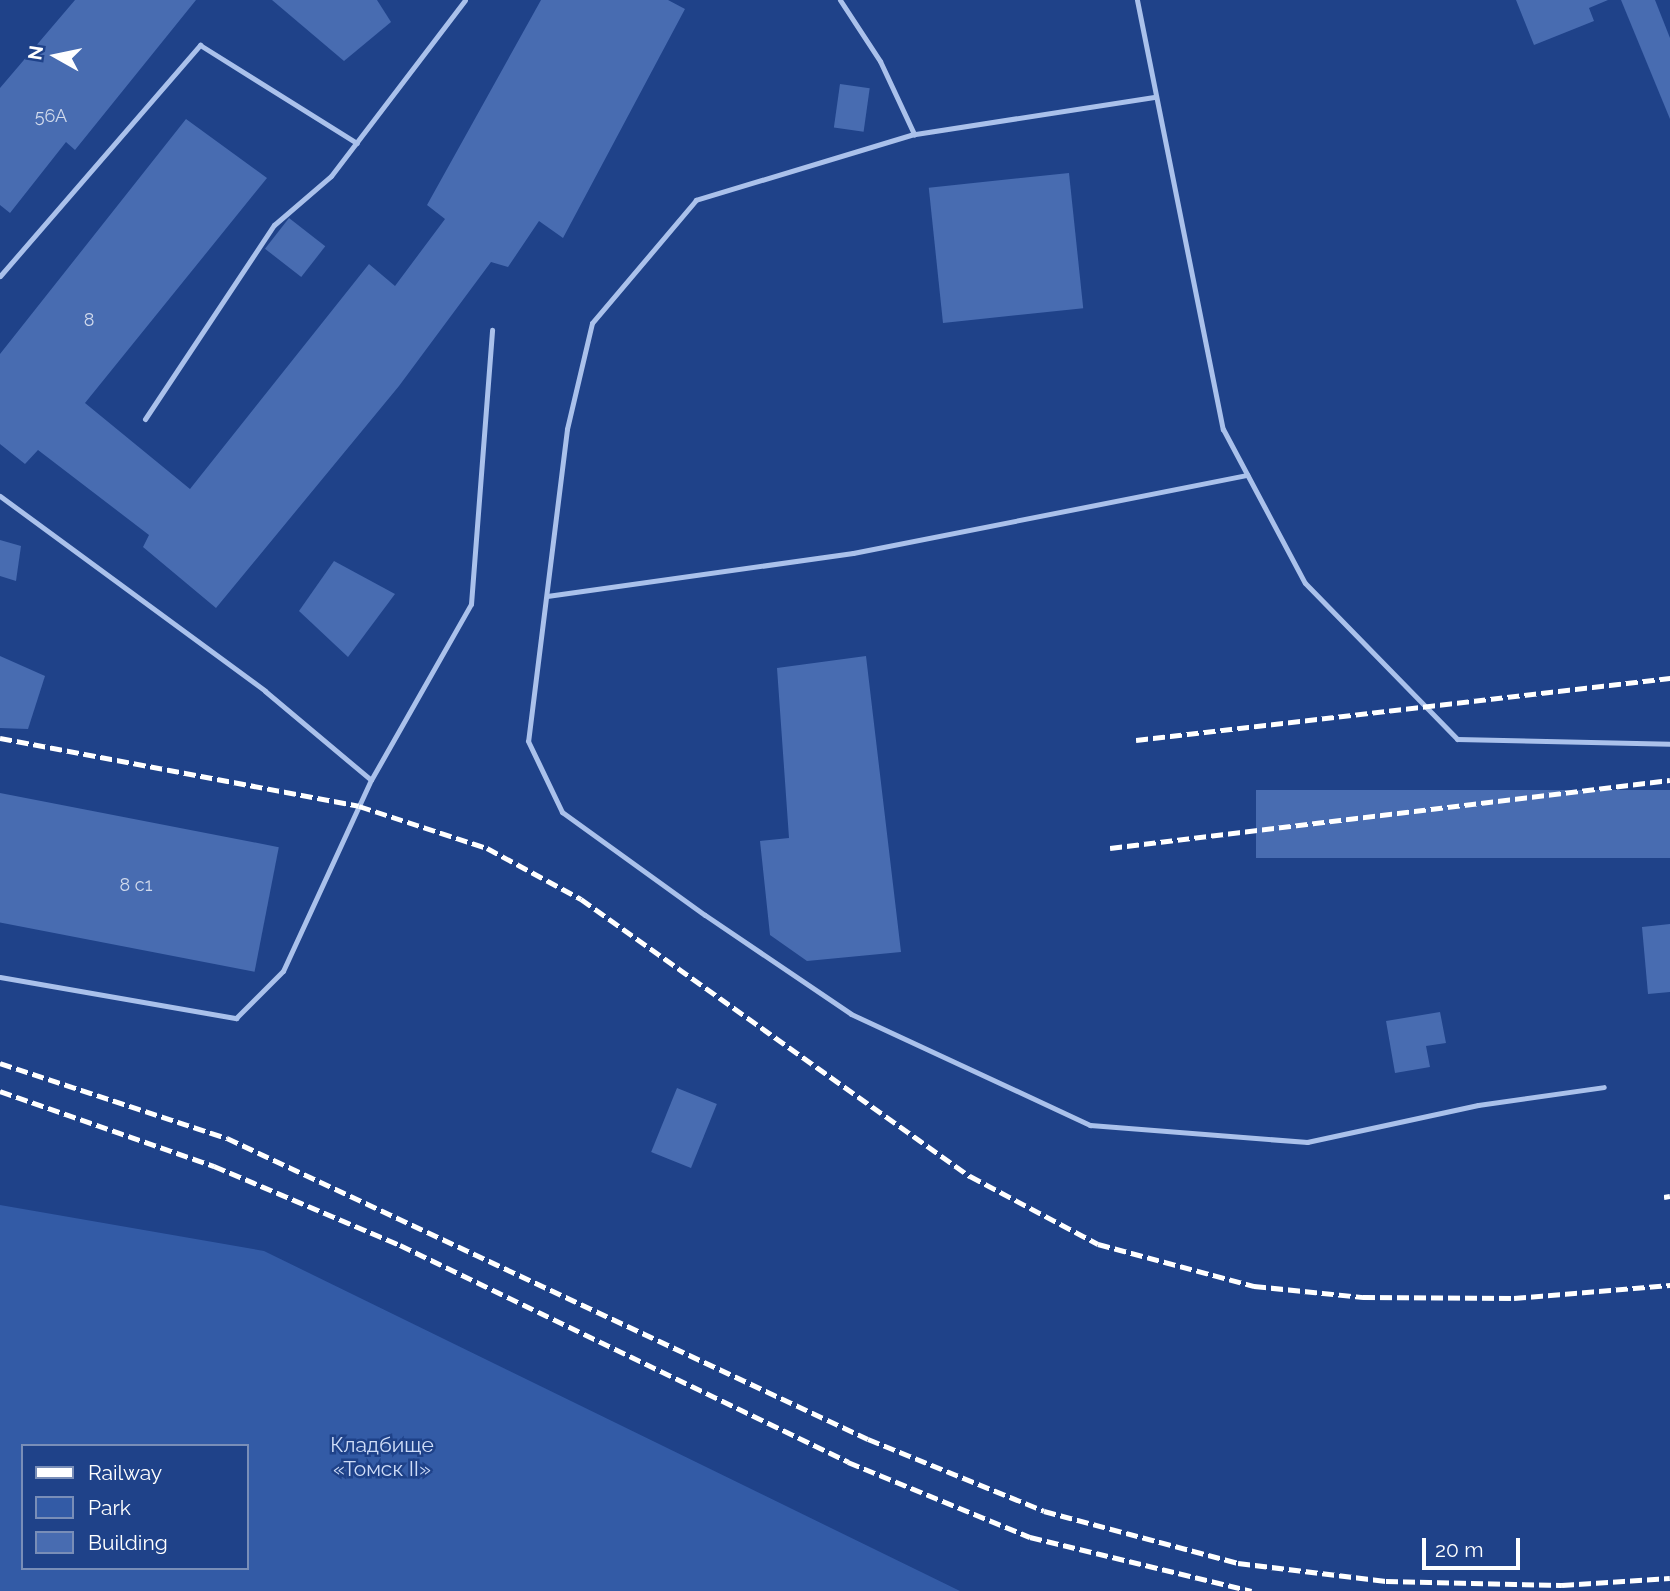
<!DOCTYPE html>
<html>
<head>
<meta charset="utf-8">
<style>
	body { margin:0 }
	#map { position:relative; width:1670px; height:1591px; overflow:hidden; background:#1f4289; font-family:Raleway,sans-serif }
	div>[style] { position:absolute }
	.green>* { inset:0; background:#335ba6 }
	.building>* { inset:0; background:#486cb1; transform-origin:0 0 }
	.lane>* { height:5px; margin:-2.5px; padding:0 2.5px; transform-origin:2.5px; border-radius:2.5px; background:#aac1eb }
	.rail>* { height:5px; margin-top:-2.5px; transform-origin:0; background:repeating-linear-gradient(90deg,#fff 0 12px,transparent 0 17px) }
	span { translate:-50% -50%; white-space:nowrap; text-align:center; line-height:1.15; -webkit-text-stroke:5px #1f4289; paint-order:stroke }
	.number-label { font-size:18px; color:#d1daec }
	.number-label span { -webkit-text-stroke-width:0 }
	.park-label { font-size:21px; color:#cfddf8 }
	.legend { position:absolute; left:21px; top:1444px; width:228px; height:126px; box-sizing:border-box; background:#1f4289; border:2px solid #798eb8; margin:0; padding:9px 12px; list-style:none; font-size:21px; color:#fff }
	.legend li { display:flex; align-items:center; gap:14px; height:35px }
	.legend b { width:35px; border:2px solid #798eb8 }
	.north { position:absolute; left:21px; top:21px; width:70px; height:70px; -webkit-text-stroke:5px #1f4289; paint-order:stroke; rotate:279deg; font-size:19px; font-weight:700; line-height:28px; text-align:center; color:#fff }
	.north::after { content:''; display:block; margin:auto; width:24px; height:32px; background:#fff; clip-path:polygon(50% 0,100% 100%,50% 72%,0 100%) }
	.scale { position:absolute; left:1422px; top:1538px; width:98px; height:32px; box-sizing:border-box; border:4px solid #fff; border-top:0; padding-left:9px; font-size:21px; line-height:24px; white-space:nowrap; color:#fff; -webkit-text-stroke:5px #1f4289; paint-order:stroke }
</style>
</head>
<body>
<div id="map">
	<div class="green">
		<div style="clip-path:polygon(evenodd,0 1205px,264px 1251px,960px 1591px,0 1591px,0 1205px,23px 1446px,247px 1446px,247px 1568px,23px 1568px,23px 1446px)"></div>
	</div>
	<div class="building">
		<div style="clip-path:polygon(75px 0,196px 0,75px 150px,66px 142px,10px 213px,0 205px,0 88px)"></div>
		<div style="clip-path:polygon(272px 0,377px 0,391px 22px,344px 61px)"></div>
		<div style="clip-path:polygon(541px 0,668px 0,685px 9px,563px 238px,539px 221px,508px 267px,491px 262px,399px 386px,216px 608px,143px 547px,149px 535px,38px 450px,25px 464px,0 444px,0 354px,186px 119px,267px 178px,85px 403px,190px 489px,369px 264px,395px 286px,445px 219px,427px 205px)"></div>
		<div style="clip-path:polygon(1516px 0,1608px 0,1589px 8px,1594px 21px,1534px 45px)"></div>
		<div style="clip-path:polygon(1621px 0,1655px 0,1670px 38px,1670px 119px)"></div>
		<div style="left:840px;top:84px;width:30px;height:44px;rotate:8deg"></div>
		<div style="left:1069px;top:173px;width:136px;height:141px;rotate:84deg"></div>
		<div style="left:289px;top:218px;width:46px;height:39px;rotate:38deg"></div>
		<div style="clip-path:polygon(0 540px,21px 546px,16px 581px,0 576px)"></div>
		<div style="clip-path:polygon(334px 561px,395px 594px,348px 657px,299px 611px)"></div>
		<div style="clip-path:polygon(0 656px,45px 676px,28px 729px,0 728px)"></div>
		<div style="clip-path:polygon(866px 656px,901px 952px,807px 961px,770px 935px,760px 841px,789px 838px,777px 668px)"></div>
		<div style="left:1670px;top:790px;width:68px;height:414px;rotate:90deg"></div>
		<div style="left:0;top:793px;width:284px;height:127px;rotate:11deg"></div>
		<div style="clip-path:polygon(1670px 924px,1670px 992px,1648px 994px,1642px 927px)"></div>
		<div style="clip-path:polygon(1440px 1012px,1446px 1043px,1426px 1046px,1430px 1067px,1395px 1073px,1386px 1021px)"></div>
		<div style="left:677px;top:1088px;width:43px;height:69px;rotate:22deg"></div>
	</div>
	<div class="lane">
		<div style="left:840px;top:0;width:73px;rotate:56.7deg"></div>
		<div style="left:880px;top:61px;width:81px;rotate:65deg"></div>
		<div style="left:1137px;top:0;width:438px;rotate:78.7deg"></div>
		<div style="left:1223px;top:429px;width:174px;rotate:62deg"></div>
		<div style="left:1305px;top:583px;width:218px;rotate:45.7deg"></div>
		<div style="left:1457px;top:739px;width:213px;rotate:1.3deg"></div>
		<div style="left:1154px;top:97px;width:243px;rotate:171.2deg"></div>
		<div style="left:914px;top:134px;width:228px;rotate:163.2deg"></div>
		<div style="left:696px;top:200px;width:161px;rotate:130.2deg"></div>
		<div style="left:592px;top:323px;width:109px;rotate:103.3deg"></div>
		<div style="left:567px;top:429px;width:314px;rotate:97.1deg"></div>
		<div style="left:528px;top:741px;width:79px;rotate:64.4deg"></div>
		<div style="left:562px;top:812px;width:176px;rotate:35.8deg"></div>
		<div style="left:705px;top:915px;width:176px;rotate:34.1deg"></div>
		<div style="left:851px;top:1014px;width:264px;rotate:24.9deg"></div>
		<div style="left:1090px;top:1125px;width:218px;rotate:4.5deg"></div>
		<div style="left:1307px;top:1142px;width:175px;rotate:-12.2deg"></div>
		<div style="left:1478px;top:1105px;width:127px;rotate:-8.1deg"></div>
		<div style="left:0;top:276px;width:306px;rotate:-49.1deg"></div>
		<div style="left:200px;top:45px;width:185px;rotate:32deg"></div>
		<div style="left:145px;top:419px;width:233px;rotate:-56.4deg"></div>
		<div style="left:274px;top:225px;width:75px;rotate:-40.7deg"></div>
		<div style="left:331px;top:176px;width:221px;rotate:-52.7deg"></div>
		<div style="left:0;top:496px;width:329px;rotate:36.3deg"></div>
		<div style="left:265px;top:691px;width:138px;rotate:40deg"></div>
		<div style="left:547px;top:596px;width:309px;rotate:-8deg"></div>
		<div style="left:853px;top:553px;width:402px;rotate:-11.2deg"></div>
		<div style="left:0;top:977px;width:240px;rotate:9.9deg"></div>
		<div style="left:236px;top:1018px;width:66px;rotate:-45deg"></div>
		<div style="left:283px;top:971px;width:210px;rotate:-65.3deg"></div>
		<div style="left:371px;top:780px;width:202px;rotate:-60.4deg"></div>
		<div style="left:471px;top:604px;width:275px;rotate:-85.6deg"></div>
	</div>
	<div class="rail">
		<div style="left:0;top:738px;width:365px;rotate:10.7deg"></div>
		<div style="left:359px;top:806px;width:135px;rotate:18.2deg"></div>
		<div style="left:487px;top:848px;width:107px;rotate:28.5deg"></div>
		<div style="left:581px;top:899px;width:478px;rotate:35.5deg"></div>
		<div style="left:970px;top:1176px;width:145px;rotate:28deg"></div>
		<div style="left:1098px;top:1244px;width:162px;rotate:15.1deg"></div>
		<div style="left:1254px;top:1286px;width:110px;rotate:5.8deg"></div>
		<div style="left:1363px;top:1297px;width:151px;rotate:0.4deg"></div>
		<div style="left:1514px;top:1298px;width:157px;rotate:-4.8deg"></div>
		<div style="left:1136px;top:740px;width:538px;rotate:-6.62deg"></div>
		<div style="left:1110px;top:848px;width:564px;rotate:-6.92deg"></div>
		<div style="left:0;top:1063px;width:239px;rotate:18.3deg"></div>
		<div style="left:227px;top:1138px;width:708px;rotate:25.15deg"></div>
		<div style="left:868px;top:1439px;width:190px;rotate:22.2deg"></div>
		<div style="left:1044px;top:1511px;width:201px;rotate:15deg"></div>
		<div style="left:1238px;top:1563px;width:149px;rotate:6.9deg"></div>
		<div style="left:1386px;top:1581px;width:176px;rotate:1.3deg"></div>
		<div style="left:1562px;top:1585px;width:108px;rotate:-3.7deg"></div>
		<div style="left:0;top:1091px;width:227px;rotate:19.3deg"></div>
		<div style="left:214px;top:1166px;width:202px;rotate:23deg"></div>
		<div style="left:400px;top:1245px;width:498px;rotate:25.8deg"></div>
		<div style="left:848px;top:1462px;width:197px;rotate:22.4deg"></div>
		<div style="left:1030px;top:1537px;width:228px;rotate:13.7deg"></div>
		<div style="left:1664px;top:1197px;width:6px;rotate:-9deg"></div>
	</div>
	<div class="number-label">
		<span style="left:51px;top:116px">56А</span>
		<span style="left:89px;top:320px">8</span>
		<span style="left:136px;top:885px">8 с1</span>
	</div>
	<div class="park-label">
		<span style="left:382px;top:1457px">Кладбище<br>«Томск II»</span>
	</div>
	<ul class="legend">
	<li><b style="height:9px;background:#fff"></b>Railway</li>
	<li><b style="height:19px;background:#335ba6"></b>Park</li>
	<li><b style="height:19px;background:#486cb1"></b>Building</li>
	</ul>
	<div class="north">N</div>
	<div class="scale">20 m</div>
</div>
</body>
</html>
